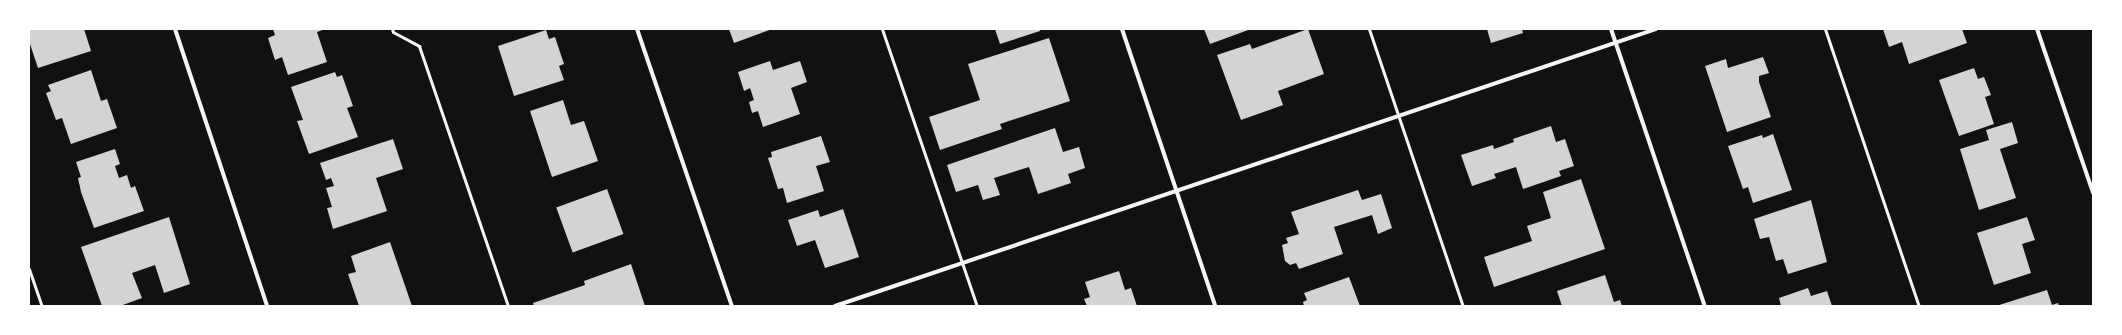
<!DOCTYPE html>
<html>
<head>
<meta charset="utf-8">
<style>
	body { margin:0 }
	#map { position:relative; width:2122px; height:335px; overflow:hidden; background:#111; font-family:"PT Sans",sans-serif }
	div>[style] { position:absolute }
	.building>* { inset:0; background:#d3d3d3; transform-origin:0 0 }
	.service>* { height:3px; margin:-1.5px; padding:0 1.5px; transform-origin:1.5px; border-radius:1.5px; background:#f5f5f5 }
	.minor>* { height:4px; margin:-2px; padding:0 2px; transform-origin:2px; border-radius:2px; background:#f5f5f5 }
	span { translate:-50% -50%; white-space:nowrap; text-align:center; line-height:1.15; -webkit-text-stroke:4px #fff; paint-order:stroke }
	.frame { position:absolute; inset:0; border:30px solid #fff; pointer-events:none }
</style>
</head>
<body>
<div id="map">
	<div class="building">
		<div style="clip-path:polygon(29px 29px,84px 29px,91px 51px,38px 68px,29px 41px)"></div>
		<div style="clip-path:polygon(273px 29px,325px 29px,317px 32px,327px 62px,288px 75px,282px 57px,275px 60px,268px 38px,275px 35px)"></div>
		<div style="clip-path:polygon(729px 29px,772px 29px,734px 43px)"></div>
		<div style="clip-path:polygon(995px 29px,1040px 29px,1040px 31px,1000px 44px)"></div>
		<div style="clip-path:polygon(1204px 29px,1251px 29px,1210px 44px)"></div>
		<div style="clip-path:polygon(1308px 29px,1324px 74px,1278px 91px,1283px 105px,1241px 120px,1217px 55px,1250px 44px,1252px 49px)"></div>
		<div style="clip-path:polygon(1487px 29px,1522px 29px,1523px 33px,1491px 43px)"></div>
		<div style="clip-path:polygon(1883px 29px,1962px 29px,1967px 43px,1909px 64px,1902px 42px,1889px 47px)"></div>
		<div style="clip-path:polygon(546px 30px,549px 39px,555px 37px,564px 64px,559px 66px,564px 80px,514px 96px,498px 46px)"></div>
		<div style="clip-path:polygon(1049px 38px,1070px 101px,1000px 124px,1002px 129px,940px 150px,929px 117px,980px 100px,968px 64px)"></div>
		<div style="clip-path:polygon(1763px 57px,1769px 73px,1759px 76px,1759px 82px,1771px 117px,1727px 132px,1705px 66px,1726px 59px,1728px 68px)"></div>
		<div style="clip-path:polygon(770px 61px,773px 70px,800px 61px,807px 82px,791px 88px,800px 114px,763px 127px,758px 111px,752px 113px,749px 102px,754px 100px,750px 88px,744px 91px,738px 72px)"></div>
		<div style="clip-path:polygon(1974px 68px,1978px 79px,1984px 77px,1991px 95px,1985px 97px,1994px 124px,1959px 136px,1939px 80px)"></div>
		<div style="clip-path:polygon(91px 70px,101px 101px,107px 99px,117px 128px,71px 144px,62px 118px,56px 120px,46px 93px,51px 91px,48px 85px)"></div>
		<div style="clip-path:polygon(335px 72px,337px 77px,342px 75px,353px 106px,347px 108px,358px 137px,309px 154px,297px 121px,303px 120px,291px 87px)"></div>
		<div style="clip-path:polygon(563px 100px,571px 125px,584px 121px,598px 161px,552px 177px,530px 111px)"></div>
		<div style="clip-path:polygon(2012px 122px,2018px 143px,2000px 149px,2016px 198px,1979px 210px,1960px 149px,1989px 140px,1986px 130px)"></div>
		<div style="clip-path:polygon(1551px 126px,1556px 142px,1565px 139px,1574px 166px,1559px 171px,1561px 176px,1523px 189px,1516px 167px,1494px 174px,1496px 178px,1472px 186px,1461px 155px,1493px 145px,1494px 149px,1514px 142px,1513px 139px)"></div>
		<div style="clip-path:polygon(1055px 128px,1063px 152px,1079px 147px,1085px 168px,1068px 174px,1071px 183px,1038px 194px,1029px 167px,994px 178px,1000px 195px,983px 200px,978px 185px,956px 192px,947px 165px)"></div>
		<div style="clip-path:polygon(1773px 134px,1792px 190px,1753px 203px,1748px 187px,1743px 189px,1728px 146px,1762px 135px,1763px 138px)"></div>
		<div style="clip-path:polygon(821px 136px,830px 162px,816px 166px,824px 191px,787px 203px,783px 188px,778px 189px,768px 158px,772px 157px,771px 152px)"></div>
		<div style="clip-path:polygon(393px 139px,403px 169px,376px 178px,387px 211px,333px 229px,327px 208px,332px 207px,326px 188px,334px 186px,331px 178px,326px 180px,320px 163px)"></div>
		<div style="clip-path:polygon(115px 149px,120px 164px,115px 166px,119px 178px,127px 175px,131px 188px,135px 186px,144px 211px,94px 228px,81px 192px,78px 178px,81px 177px,76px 162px)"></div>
		<div style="clip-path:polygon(1581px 179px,1605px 249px,1494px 287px,1484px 257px,1532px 241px,1527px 226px,1551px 218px,1543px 192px)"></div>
		<div style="left:607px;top:189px;width:48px;height:54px;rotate:70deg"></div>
		<div style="clip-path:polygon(1358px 190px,1362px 200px,1381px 194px,1392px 228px,1378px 234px,1372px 215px,1334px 227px,1343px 254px,1299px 269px,1296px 263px,1290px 265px,1285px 261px,1282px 245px,1288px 243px,1286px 238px,1299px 234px,1291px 212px)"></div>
		<div style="clip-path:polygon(1811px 200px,1827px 262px,1788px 274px,1783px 259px,1776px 261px,1769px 237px,1760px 239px,1754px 219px)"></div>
		<div style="clip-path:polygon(843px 209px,859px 257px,825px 268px,815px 240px,797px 246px,788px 220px,818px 210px,820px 217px)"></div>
		<div style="clip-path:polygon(169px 217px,190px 284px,164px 293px,155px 265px,132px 273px,142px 298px,120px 306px,102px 306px,81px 247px)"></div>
		<div style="clip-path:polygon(2027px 217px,2035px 240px,2022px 244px,2031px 273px,1994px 285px,1977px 233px)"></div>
		<div style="clip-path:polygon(390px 242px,412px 306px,359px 306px,348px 274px,356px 272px,351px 256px)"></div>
		<div style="clip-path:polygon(631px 264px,645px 306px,534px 306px,533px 303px,585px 285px,584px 281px)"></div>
		<div style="clip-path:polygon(1119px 271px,1125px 290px,1131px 288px,1137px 306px,1087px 306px,1084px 299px,1090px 297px,1085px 282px)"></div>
		<div style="clip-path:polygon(1605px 275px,1614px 302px,1620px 300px,1622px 306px,1562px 306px,1557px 291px)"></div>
		<div style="clip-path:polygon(1349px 277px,1360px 306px,1304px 306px,1303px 302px,1307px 300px,1304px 293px)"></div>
		<div style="clip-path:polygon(1808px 288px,1811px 296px,1827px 291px,1832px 306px,1781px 306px,1779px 298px)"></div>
		<div style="clip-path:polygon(2047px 290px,2052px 305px,2058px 303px,2059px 306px,1996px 306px)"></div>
	</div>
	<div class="service">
		<div style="left:392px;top:29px;width:3px;rotate:72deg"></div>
		<div style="left:393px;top:32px;width:30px;rotate:28deg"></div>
		<div style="left:419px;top:46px;width:275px;rotate:71.1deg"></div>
		<div style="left:882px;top:29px;width:293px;rotate:71.1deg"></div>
		<div style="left:1369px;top:29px;width:293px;rotate:71.3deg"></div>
		<div style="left:1825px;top:29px;width:293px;rotate:71.3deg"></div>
		<div style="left:29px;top:269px;width:39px;rotate:71deg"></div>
	</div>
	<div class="minor">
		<div style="left:175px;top:29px;width:292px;rotate:71.6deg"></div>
		<div style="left:637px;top:29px;width:293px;rotate:71.1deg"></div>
		<div style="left:1122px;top:29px;width:292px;rotate:71.4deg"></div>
		<div style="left:1611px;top:29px;width:293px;rotate:71.3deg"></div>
		<div style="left:2037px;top:29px;width:173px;rotate:71.1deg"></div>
		<div style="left:835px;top:306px;width:866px;rotate:-18.64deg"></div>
	</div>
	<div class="frame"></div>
</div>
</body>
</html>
